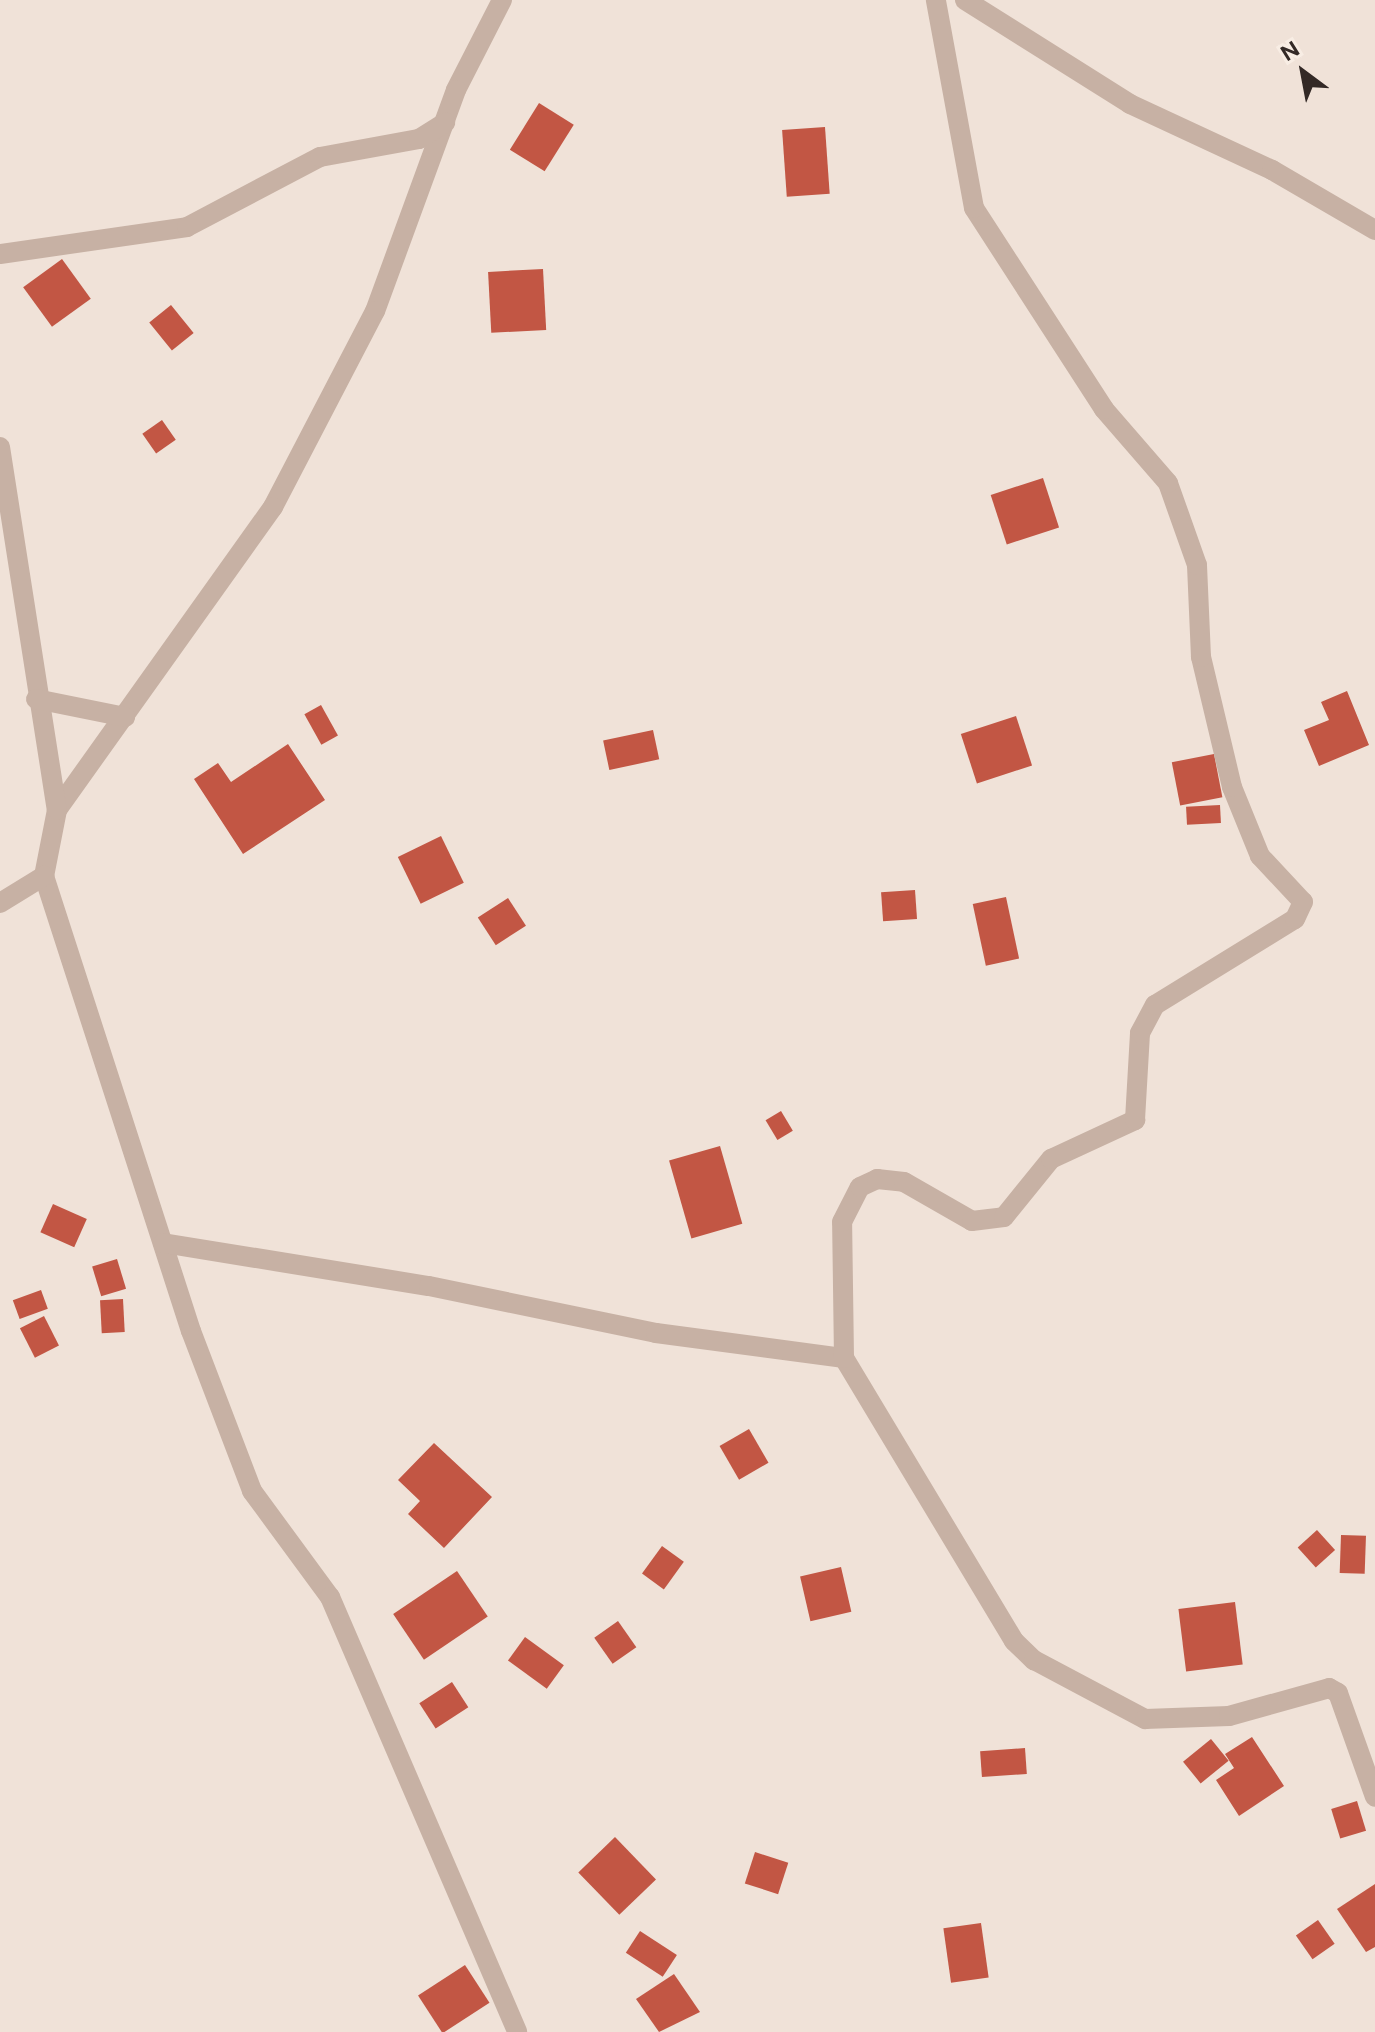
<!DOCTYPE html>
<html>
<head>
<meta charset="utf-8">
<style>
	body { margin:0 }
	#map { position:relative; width:1375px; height:2032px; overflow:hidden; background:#f0e2d8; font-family:Figtree,sans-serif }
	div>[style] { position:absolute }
	.building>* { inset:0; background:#c25644; transform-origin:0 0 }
	.minor>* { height:20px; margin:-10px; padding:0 10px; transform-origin:10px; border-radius:10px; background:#c7b1a4 }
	span { translate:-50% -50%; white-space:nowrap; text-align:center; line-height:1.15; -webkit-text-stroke:7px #f8ede4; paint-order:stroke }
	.north { position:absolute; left:1263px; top:32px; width:80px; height:80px; -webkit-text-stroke:6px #f8ede4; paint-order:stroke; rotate:328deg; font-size:22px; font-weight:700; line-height:32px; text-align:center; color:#332926 }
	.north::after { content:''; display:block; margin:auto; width:28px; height:36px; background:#332926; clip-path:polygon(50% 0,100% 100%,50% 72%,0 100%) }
</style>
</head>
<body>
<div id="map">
	<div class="building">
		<div style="left:539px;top:103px;width:41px;height:55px;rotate:32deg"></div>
		<div style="left:825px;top:127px;width:67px;height:43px;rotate:86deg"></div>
		<div style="left:62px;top:259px;width:49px;height:48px;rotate:54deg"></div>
		<div style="left:543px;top:269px;width:61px;height:55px;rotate:87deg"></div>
		<div style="left:171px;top:305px;width:36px;height:28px;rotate:51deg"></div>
		<div style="left:162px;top:420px;width:24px;height:24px;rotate:55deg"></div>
		<div style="left:1043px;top:478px;width:52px;height:55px;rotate:72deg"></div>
		<div style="clip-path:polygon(1347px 691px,1369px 745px,1319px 766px,1304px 730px,1329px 720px,1321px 702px)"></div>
		<div style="left:321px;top:705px;width:35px;height:19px;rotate:61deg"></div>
		<div style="left:1016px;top:716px;width:52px;height:58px;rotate:72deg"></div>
		<div style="left:653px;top:730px;width:30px;height:51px;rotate:78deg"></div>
		<div style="clip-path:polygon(288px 744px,325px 800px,243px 854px,194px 779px,218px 763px,231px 782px)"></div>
		<div style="left:1214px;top:754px;width:44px;height:43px;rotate:79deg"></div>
		<div style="left:1220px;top:805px;width:18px;height:34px;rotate:87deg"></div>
		<div style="left:441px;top:836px;width:52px;height:48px;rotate:64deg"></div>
		<div style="left:915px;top:890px;width:29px;height:34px;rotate:86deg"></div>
		<div style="left:1006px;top:897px;width:63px;height:34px;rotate:78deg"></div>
		<div style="left:508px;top:898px;width:33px;height:36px;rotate:57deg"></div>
		<div style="left:781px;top:1111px;width:23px;height:18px;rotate:59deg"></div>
		<div style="left:720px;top:1146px;width:81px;height:53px;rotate:74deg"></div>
		<div style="left:53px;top:1204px;width:37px;height:31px;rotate:24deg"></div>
		<div style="left:117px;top:1259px;width:31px;height:26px;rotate:73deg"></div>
		<div style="left:41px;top:1290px;width:20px;height:30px;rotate:70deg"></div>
		<div style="left:123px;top:1299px;width:33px;height:23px;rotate:87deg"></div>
		<div style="left:44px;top:1316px;width:33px;height:27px;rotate:63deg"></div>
		<div style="left:749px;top:1429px;width:39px;height:34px;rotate:60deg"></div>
		<div style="clip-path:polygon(434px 1443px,492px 1497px,444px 1548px,408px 1514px,420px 1501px,398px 1480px)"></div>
		<div style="left:1317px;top:1530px;width:27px;height:26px;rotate:48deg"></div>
		<div style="left:1341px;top:1535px;width:25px;height:38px;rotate:2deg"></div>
		<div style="left:662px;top:1546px;width:27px;height:34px;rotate:36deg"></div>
		<div style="left:841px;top:1567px;width:46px;height:42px;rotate:77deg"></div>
		<div style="left:457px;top:1571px;width:55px;height:77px;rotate:56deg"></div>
		<div style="left:1235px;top:1602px;width:63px;height:57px;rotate:83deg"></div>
		<div style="left:618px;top:1621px;width:32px;height:29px;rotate:55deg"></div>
		<div style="left:525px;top:1637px;width:48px;height:29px;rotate:36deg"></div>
		<div style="left:452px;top:1682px;width:30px;height:39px;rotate:57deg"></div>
		<div style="clip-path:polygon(1252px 1737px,1284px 1786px,1239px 1816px,1216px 1780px,1234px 1768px,1225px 1754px)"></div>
		<div style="left:1211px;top:1739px;width:28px;height:36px;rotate:51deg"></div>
		<div style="left:1025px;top:1748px;width:26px;height:45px;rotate:86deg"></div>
		<div style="left:1357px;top:1801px;width:31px;height:27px;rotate:73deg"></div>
		<div style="left:615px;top:1837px;width:59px;height:51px;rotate:46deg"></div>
		<div style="left:755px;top:1852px;width:35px;height:33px;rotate:18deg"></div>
		<div style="clip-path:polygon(1375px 1884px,1375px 1947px,1366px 1952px,1337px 1909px)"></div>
		<div style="left:1318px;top:1920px;width:29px;height:27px;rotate:55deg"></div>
		<div style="left:981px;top:1923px;width:55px;height:38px;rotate:82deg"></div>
		<div style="left:640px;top:1931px;width:44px;height:26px;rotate:33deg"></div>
		<div style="left:465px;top:1965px;width:45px;height:56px;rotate:57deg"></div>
		<div style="clip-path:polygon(674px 1974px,700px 2012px,659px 2032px,636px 1999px)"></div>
	</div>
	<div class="minor">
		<div style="left:502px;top:0;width:101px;rotate:117.1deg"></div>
		<div style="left:456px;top:90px;width:235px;rotate:110.1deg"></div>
		<div style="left:375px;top:311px;width:221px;rotate:117.5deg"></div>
		<div style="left:273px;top:507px;width:372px;rotate:125.5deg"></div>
		<div style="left:57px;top:810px;width:67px;rotate:101.1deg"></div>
		<div style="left:44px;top:876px;width:478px;rotate:72.1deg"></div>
		<div style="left:191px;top:1331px;width:171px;rotate:69.1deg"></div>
		<div style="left:252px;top:1491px;width:132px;rotate:53.7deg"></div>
		<div style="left:330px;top:1597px;width:473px;rotate:66.7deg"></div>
		<div style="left:965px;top:0;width:195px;rotate:32.2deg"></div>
		<div style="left:1130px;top:104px;width:157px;rotate:24.9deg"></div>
		<div style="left:1272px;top:170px;width:119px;rotate:30.2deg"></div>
		<div style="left:0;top:254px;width:189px;rotate:-8.2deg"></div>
		<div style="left:187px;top:227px;width:150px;rotate:-27.8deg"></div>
		<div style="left:320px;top:157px;width:101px;rotate:-10.3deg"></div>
		<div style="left:419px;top:139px;width:31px;rotate:-32deg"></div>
		<div style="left:0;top:447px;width:367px;rotate:81.1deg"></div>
		<div style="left:36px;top:699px;width:91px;rotate:11.4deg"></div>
		<div style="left:0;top:903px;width:52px;rotate:-31.5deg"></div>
		<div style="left:163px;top:1243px;width:269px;rotate:9.2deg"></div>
		<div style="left:429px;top:1286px;width:232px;rotate:11.7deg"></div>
		<div style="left:656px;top:1333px;width:190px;rotate:7.6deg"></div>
		<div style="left:844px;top:1358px;width:330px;rotate:59deg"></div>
		<div style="left:1014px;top:1641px;width:28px;rotate:44deg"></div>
		<div style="left:1034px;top:1660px;width:126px;rotate:28deg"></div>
		<div style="left:1145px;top:1719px;width:84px;rotate:-2deg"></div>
		<div style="left:1229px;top:1716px;width:104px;rotate:-15.6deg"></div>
		<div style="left:1329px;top:1688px;width:10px;rotate:29deg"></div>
		<div style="left:1338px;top:1693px;width:110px;rotate:70.4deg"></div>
		<div style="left:844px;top:1358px;width:136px;rotate:-90.8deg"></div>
		<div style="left:842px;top:1222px;width:39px;rotate:-63deg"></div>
		<div style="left:860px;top:1187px;width:19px;rotate:-25deg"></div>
		<div style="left:877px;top:1179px;width:27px;rotate:6deg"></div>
		<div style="left:904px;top:1182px;width:78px;rotate:29.8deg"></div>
		<div style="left:972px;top:1221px;width:32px;rotate:-7deg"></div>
		<div style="left:1004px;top:1217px;width:75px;rotate:-51deg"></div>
		<div style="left:1051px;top:1159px;width:93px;rotate:-24.9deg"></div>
		<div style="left:1135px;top:1120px;width:87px;rotate:-86.7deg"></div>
		<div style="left:1140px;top:1033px;width:32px;rotate:-62deg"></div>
		<div style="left:1155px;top:1005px;width:164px;rotate:-31.6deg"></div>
		<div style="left:1295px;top:919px;width:19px;rotate:-65deg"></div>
		<div style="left:1303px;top:902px;width:63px;rotate:-133.1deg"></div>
		<div style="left:1260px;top:856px;width:74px;rotate:-112.1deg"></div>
		<div style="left:1232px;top:787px;width:134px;rotate:-103.4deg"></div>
		<div style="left:1201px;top:657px;width:92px;rotate:-92.5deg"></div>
		<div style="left:1197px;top:565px;width:87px;rotate:-109.5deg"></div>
		<div style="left:1168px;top:483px;width:98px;rotate:-130.9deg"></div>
		<div style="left:1104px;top:409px;width:239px;rotate:-122.9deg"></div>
		<div style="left:974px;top:208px;width:211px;rotate:-100.4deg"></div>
	</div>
	<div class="north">N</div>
</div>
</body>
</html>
